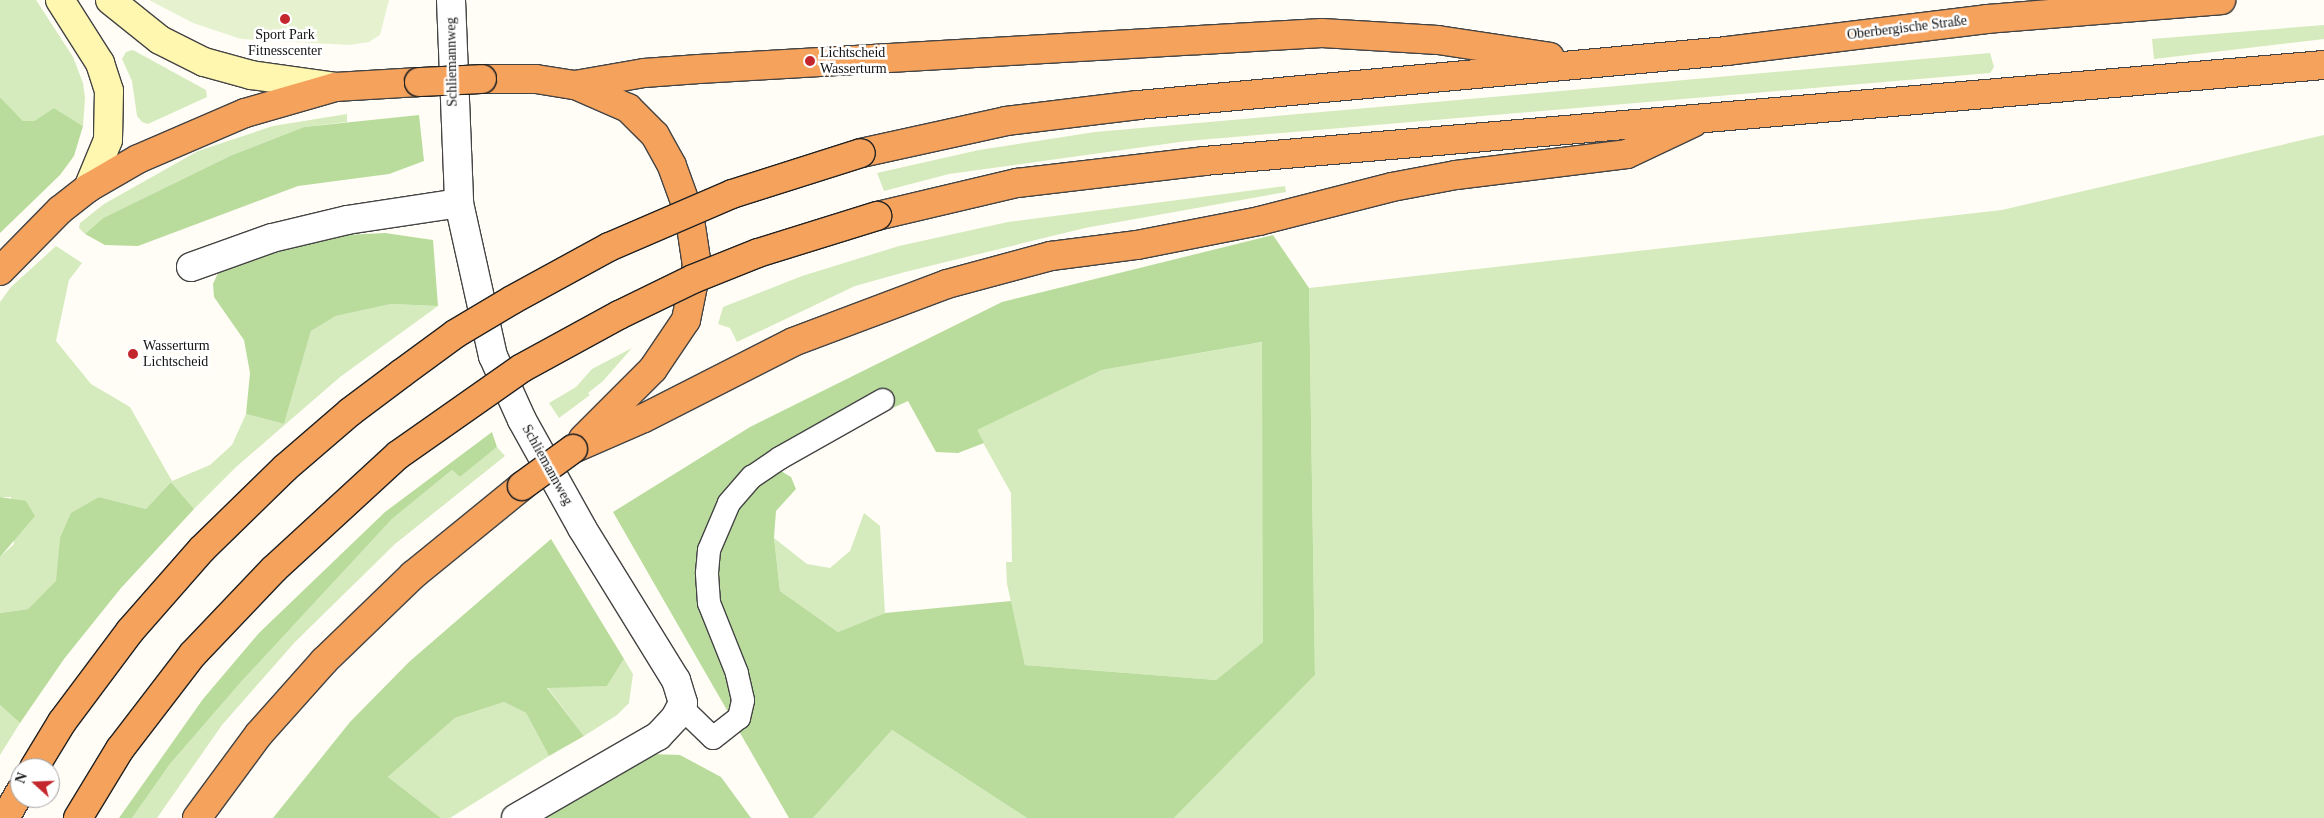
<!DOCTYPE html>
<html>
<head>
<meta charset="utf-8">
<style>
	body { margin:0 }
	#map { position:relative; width:2324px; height:818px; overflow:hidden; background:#fffdf5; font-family:"Times New Roman",serif }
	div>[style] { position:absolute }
	.green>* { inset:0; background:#d5ebbd }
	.forest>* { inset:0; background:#b9dc9c }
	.pitch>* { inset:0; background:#e6f2cf }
	.roads { filter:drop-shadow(1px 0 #444) drop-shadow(-1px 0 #444) drop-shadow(0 1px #444) drop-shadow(0 -1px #444) }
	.lane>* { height:22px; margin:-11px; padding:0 11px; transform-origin:11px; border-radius:11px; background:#fff }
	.street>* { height:28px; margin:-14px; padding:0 14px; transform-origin:14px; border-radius:14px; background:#fff }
	.secondary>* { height:28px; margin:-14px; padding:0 14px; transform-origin:14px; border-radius:14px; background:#fff6b0 }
	.highway>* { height:28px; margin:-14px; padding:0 14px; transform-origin:14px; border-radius:14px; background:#f5a25d }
	.bridges { filter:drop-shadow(1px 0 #222) drop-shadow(-1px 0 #222) drop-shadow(0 1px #222) drop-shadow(0 -1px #222) }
	.highway-bridge>* { height:28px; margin:-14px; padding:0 14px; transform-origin:14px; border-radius:14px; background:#f5a25d }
	.dots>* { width:14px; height:14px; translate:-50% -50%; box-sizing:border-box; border:2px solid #fff; border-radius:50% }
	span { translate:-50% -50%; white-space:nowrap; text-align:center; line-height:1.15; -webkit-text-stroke:5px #fff; paint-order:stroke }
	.street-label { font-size:14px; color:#111 }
	.poi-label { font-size:14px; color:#111 }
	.left { translate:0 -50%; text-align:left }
	.north { position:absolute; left:10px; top:758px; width:50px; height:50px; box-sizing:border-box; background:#fff; border:1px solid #a0a0a0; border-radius:50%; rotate:290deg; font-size:14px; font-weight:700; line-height:20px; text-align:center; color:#111 }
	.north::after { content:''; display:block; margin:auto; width:18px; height:22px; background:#c4262e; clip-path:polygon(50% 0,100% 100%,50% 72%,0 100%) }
</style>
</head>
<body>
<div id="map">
	<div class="green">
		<div style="clip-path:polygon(0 0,36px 0,51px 23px,73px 57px,83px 83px,85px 98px,83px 126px,54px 108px,34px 121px,23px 121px,0 97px)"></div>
		<div style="clip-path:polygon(2324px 25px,2324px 39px,2154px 59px,2152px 39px)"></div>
		<div style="clip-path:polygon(133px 50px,206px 90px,207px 97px,148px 124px,142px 122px,137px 116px,132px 81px,122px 59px,126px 52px)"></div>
		<div style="clip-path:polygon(1990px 53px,1994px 67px,1990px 73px,1187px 141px,949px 174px,884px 191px,877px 173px,979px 150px,1095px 132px)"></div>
		<div style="clip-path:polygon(347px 114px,347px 122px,304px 127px,232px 155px,103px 218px,85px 234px,79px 228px,80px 223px,104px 204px,198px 151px,273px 126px)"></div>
		<div style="clip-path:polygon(2324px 135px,2324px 818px,1174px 818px,1315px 675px,1309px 288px,2002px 210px)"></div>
		<div style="clip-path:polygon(1285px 186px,1286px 192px,1085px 228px,905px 272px,855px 286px,737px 342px,730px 328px,718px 324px,723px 307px,802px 276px,899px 246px,1008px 222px)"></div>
		<div style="clip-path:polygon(56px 246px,82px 263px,69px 280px,56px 341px,91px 384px,130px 407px,172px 481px,210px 465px,232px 445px,246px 414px,284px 424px,311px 331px,336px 316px,391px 304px,438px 306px,340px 377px,236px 467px,194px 509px,171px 482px,146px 509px,99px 497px,60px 538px,57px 581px,28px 609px,0 613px,0 557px,14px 544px,11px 497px,0 497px,0 302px,11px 287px)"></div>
		<div style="clip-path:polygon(1263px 342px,1263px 642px,1216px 680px,1025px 665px,1007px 584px,1006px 562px,1012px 562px,1011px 493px,976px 430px,1102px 370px)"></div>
		<div style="clip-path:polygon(632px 348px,603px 381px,588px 393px,590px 395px,559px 418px,549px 403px,576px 387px,592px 369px)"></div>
		<div style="clip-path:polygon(497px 447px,505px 456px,395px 544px,295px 642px,222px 725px,157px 818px,132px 818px,170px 764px,241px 682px,392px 519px,452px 470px,460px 477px)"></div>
		<div style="clip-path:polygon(864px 513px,880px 526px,885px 613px,838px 632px,780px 591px,774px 538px,807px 564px,830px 568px,850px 551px)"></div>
		<div style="clip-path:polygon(624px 659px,633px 674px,629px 703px,617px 715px,584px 736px,547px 687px,607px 686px)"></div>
		<div style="clip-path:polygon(504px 702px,526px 713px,549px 756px,450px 818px,441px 818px,388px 777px,455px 718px)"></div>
		<div style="clip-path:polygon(0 705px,20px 723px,0 755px)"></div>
		<div style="clip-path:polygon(892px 730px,1027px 818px,813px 818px)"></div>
	</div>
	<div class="forest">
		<div style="clip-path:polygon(0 97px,23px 121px,34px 121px,54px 108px,83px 126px,74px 156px,60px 175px,0 233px)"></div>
		<div style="clip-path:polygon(419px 115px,424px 161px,389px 174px,298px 186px,138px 246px,105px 245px,85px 234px,103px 218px,232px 155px,304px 127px)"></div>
		<div style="clip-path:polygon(385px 233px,433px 240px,438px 306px,391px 304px,336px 316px,311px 331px,284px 424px,246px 414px,250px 373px,244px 340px,214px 297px,213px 284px,218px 273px,324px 236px)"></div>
		<div style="clip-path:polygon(evenodd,1273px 235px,1309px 288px,1315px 675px,1174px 818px,1027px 818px,892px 730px,813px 818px,789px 818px,613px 512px,750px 427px,1002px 302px,1273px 235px,1262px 342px,1263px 642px,1216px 680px,1025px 665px,1011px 601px,885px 613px,838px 632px,780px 591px,774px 538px,776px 511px,796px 489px,791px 477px,781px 471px,860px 423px,908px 401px,936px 452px,958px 453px,984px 443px,977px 430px,1102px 370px,1262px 342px)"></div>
		<div style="clip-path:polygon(492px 432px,497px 447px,460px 477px,452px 470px,392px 519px,241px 682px,170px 764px,132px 818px,119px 818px,203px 699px,259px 633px,385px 512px)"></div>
		<div style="clip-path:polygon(171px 482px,194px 509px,121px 588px,64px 659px,20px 723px,0 705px,0 613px,28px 609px,56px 581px,60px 538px,71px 513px,99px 497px,146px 509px)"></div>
		<div style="clip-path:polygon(0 497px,26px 501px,35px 516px,0 557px)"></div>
		<div style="clip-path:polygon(551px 539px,624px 659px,607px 686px,547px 688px,584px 736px,549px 756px,526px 713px,504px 702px,455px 718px,388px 777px,441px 818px,273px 818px,350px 722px,409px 662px)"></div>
		<div style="clip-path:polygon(651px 754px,680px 755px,721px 777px,751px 818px,544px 818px)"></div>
	</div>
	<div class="pitch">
		<div style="clip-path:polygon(149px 0,389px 0,380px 35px,369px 42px,349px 45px,241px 39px,193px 23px)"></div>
	</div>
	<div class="roads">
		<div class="lane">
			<div style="left:682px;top:708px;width:43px;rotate:44.1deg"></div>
			<div style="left:713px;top:738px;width:33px;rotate:-38deg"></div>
			<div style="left:739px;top:718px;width:18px;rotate:-77deg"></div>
			<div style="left:743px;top:700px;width:28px;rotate:-103deg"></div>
			<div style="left:737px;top:673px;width:75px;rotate:-111.8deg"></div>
			<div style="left:709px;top:603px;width:30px;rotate:-94deg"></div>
			<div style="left:707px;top:573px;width:23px;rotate:-85deg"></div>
			<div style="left:709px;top:550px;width:51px;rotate:-66.9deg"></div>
			<div style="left:729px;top:503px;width:35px;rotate:-49deg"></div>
			<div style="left:752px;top:477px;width:34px;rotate:-34deg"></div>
			<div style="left:780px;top:458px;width:118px;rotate:-29.4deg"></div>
		</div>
		<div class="street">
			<div style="left:451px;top:0;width:203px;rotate:87.7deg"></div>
			<div style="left:459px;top:203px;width:157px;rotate:77.5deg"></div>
			<div style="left:493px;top:356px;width:70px;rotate:65.6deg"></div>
			<div style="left:522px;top:420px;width:124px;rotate:60.9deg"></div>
			<div style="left:582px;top:528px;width:179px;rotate:58.3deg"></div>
			<div style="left:676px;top:680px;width:24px;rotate:73deg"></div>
			<div style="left:683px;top:703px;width:17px;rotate:118deg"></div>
			<div style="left:675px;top:718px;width:25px;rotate:133deg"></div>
			<div style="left:658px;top:736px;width:164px;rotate:150deg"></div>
			<div style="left:191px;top:267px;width:86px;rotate:-19.7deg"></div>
			<div style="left:272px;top:238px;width:77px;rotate:-13.5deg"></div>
			<div style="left:347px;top:220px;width:113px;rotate:-8.6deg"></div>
		</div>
		<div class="secondary">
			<div style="left:60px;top:0;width:75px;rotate:57.6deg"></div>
			<div style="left:100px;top:63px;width:29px;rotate:72deg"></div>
			<div style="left:109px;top:91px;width:49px;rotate:91.2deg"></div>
			<div style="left:108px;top:140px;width:52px;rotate:112.6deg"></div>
			<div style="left:110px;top:0;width:64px;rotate:38.7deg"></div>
			<div style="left:160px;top:40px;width:49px;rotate:26.6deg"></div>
			<div style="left:204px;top:62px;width:49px;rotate:15.5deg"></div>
			<div style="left:251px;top:75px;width:85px;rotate:8.1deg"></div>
		</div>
		<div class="highway">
			<div style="left:482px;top:79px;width:54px"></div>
			<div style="left:536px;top:79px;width:39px;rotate:9deg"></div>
			<div style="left:575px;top:85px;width:58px;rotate:23.5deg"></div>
			<div style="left:628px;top:108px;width:38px;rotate:45deg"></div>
			<div style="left:655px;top:135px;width:35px;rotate:61deg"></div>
			<div style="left:672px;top:166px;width:50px;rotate:70.1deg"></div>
			<div style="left:689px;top:213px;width:54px;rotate:81.4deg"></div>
			<div style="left:697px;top:266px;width:55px;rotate:101.5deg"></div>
			<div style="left:686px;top:320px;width:59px;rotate:124deg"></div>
			<div style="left:653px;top:369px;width:99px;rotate:135deg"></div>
			<div style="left:575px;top:85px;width:70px;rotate:-9.9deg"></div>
			<div style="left:644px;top:73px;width:55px;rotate:-4.2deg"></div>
			<div style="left:699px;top:69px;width:624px;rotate:-3.31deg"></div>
			<div style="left:1322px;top:33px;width:116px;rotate:3.5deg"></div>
			<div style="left:1438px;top:40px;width:113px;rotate:8.6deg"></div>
			<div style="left:861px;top:153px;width:148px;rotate:-12.4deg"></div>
			<div style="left:1006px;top:121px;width:133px;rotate:-6.9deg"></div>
			<div style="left:1138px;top:105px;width:591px;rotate:-5.24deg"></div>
			<div style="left:1727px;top:51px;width:262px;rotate:-7deg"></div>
			<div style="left:1987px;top:19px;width:235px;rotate:-4.6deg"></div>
			<div style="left:877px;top:216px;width:144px;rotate:-13.3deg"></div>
			<div style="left:1017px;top:183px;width:188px;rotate:-6.7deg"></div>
			<div style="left:1204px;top:161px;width:1124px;rotate:-4.9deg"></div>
			<div style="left:0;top:271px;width:86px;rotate:-45.5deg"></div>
			<div style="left:60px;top:210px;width:36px;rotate:-38deg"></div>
			<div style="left:88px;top:188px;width:58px;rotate:-30.1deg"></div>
			<div style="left:138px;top:159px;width:116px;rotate:-23.3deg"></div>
			<div style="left:245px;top:113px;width:94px;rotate:-16.1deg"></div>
			<div style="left:335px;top:87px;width:84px;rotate:-3.4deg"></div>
			<div style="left:573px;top:449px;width:77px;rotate:-23.6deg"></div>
			<div style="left:644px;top:418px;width:167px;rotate:-27deg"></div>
			<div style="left:793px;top:342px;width:165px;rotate:-20.6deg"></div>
			<div style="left:947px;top:284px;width:108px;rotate:-15.1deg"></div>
			<div style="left:1051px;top:256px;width:87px;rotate:-7.3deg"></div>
			<div style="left:1137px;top:245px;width:124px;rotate:-11.1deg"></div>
			<div style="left:1259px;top:221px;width:137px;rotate:-14.3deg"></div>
			<div style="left:1392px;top:187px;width:65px;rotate:-10.6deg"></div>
			<div style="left:1456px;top:175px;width:172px;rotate:-7deg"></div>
			<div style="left:1627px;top:154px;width:73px;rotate:-25.2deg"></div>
			<div style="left:5px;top:818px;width:30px;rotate:-60deg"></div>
			<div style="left:197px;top:818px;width:104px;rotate:-53.6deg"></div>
			<div style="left:259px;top:734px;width:98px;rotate:-48.3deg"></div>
			<div style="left:324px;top:661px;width:124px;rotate:-44deg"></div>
			<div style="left:413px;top:575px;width:141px;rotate:-39.2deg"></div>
		</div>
	</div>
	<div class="bridges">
		<div class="highway-bridge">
			<div style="left:419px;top:82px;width:63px;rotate:-2.7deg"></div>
			<div style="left:522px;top:486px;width:63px;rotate:-36deg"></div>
			<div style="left:34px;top:768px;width:54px;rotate:-58.7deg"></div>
			<div style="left:62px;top:722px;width:114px;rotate:-53.2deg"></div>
			<div style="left:130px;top:631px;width:109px;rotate:-48.7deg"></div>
			<div style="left:202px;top:549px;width:116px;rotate:-44.3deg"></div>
			<div style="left:285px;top:468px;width:86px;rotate:-40.7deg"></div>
			<div style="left:350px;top:412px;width:65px;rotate:-36.9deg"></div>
			<div style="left:402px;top:373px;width:66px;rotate:-36.3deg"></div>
			<div style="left:455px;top:334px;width:66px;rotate:-30.8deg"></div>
			<div style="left:512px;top:300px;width:111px;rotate:-28.7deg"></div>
			<div style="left:609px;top:247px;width:134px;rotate:-23.3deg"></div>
			<div style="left:732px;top:194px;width:135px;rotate:-17.6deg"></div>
			<div style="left:78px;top:818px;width:81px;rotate:-58.7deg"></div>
			<div style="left:120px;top:749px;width:120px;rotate:-52.5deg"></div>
			<div style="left:193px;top:654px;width:117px;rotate:-46.4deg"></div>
			<div style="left:274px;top:569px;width:168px;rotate:-42.6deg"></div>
			<div style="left:398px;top:455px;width:151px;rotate:-35.1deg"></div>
			<div style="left:522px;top:368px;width:111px;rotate:-28.7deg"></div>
			<div style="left:619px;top:315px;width:82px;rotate:-25.9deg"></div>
			<div style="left:693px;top:279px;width:70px;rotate:-21.8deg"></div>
			<div style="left:758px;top:253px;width:125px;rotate:-17.3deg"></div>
		</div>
	</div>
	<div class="dots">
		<div style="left:285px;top:19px;background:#c4262e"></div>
		<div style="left:810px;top:61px;background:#c4262e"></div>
		<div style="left:133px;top:354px;background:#c4262e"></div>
	</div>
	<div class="street-label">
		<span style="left:1907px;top:28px;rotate:-7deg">Oberbergische Straße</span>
		<span style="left:452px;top:62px;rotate:-91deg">Schliemannweg</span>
		<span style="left:547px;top:465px;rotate:61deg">Schliemannweg</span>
	</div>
	<div class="poi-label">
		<span style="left:285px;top:43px">Sport Park<br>Fitnesscenter</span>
		<span class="left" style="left:820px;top:61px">Lichtscheid<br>Wasserturm</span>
		<span class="left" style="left:143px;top:354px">Wasserturm<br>Lichtscheid</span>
	</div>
	<div class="north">N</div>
</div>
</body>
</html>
